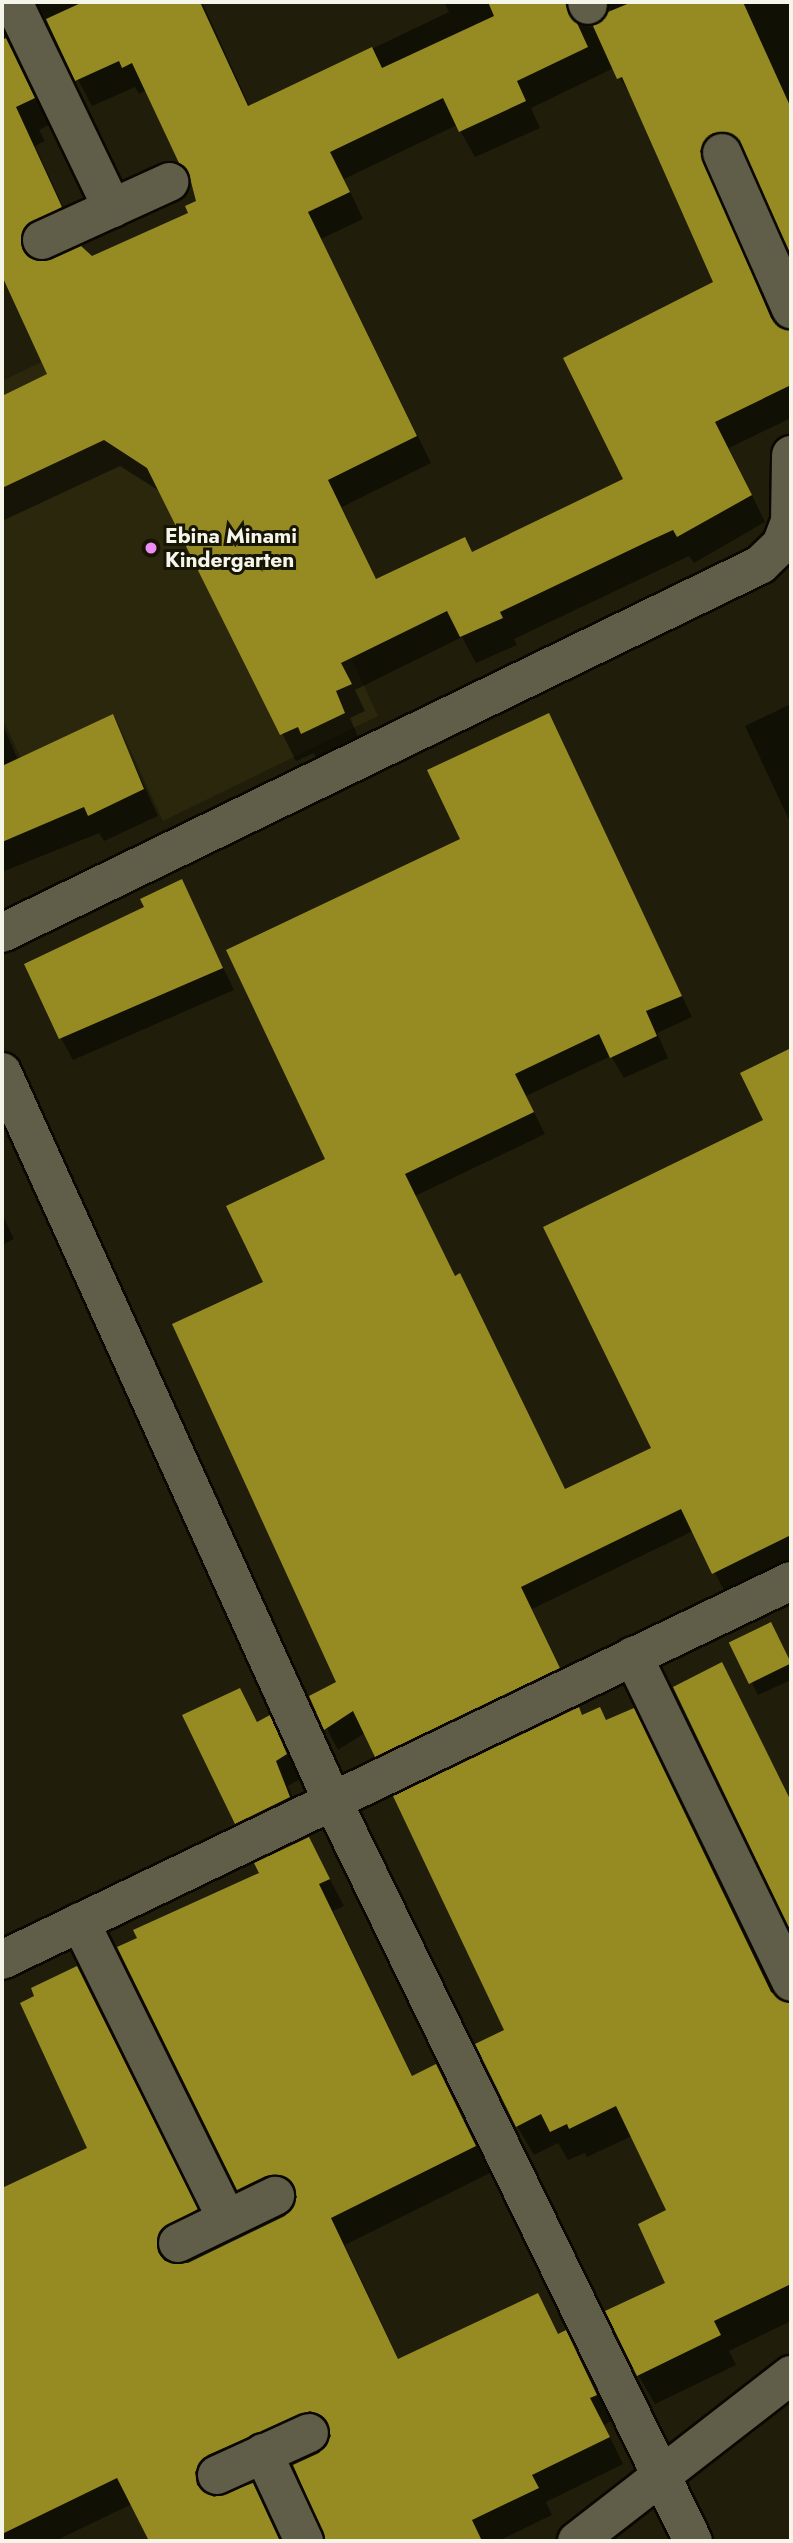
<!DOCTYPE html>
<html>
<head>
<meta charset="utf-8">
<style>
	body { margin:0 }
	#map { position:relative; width:793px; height:2543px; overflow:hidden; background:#201e0a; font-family:Jost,sans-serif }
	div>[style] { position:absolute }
	.built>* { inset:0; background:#2a270c }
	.shadow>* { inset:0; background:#0007 }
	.building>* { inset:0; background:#968b23; transform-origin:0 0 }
	.roads { filter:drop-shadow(2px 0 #0a0800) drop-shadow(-2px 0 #0a0800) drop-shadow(0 2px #0a0800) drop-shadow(0 -2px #0a0800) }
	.minor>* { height:38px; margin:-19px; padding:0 19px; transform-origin:19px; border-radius:19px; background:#605e49 }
	.dots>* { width:19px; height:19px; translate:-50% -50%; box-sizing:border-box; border:4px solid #161403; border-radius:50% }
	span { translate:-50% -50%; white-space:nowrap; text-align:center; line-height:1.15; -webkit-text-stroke:6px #161403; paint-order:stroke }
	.poi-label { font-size:21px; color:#f6f5e9; font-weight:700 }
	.left { translate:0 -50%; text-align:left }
	.frame { position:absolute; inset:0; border:4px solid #f6f5e9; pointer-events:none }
</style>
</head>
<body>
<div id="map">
	<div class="built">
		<div style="clip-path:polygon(181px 295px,378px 716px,163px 821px,115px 717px,21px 759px,2px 717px,2px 381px)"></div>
	</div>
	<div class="shadow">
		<div style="clip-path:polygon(evenodd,2px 2px,202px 2px,250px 107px,449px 12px,444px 2px,791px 2px,791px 251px,754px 166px,741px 157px,715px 177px,778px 329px,791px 330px,791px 418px,729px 448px,765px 522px,694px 563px,689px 556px,514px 639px,517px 645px,476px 663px,462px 637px,355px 690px,365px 711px,350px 718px,359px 739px,317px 760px,314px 753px,296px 761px,161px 492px,120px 466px,2px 521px,2px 398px,49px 375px,2px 269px,2px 2px,30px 6px,41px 10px,92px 106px,135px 87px,139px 94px,147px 90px,194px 186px,198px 201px,190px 214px,91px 258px,38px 260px,76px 234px,35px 146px,45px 141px,39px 130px,49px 125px,7px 39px,10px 16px,30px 6px,2px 2px,609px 7px,611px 11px,596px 27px,580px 26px,595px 8px,609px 7px,2px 2px,614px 68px,636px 104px,716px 283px,626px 480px,472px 554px,377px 581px,342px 507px,431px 463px,321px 239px,363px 219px,344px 179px,457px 125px,475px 157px,540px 128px,531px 108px,614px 68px)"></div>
		<div style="clip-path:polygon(791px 704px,791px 824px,745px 726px)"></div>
		<div style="clip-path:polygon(548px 715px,692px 1017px,657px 1033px,668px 1058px,624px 1078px,611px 1056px,526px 1096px,545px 1134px,415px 1196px,456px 1278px,460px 1276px,472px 1297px,566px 1491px,653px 1448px,765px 1121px,742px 1074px,791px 1050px,791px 1562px,726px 1594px,693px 1531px,532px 1609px,571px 1690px,389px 1777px,365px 1733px,338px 1750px,311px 1697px,338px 1683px,265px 1283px,328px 1160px,462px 840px)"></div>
		<div style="clip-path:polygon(112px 716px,158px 816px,104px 841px,99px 833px,2px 872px,2px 723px,18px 760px)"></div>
		<div style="clip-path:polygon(181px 881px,234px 990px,73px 1060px,61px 1038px,146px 908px)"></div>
		<div style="clip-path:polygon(2px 1214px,14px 1239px,2px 1245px)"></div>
		<div style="clip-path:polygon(778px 1637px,791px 1665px,791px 1680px,758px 1695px,732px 1643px)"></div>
		<div style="clip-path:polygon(721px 1664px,791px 1800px,791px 1928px,675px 1688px)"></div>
		<div style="clip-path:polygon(239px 1690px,258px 1723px,269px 1718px,300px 1779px,288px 1786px,303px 1822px,251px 1847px,236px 1823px)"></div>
		<div style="clip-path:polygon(600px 1709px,607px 1721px,633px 1710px,776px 1999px,791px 2003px,791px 2321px,729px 2351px,736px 2365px,655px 2404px,638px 2375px,667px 2283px,669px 2211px,632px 2136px,587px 2157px,585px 2153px,568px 2160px,558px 2143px,534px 2155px,517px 2126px,507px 2031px,582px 1717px)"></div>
		<div style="clip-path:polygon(309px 1839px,344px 1906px,333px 1911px,413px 2077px,436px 2066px,490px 2173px,345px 2245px,399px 2360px,537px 2295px,559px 2336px,565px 2333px,580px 2359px,611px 2421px,604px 2425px,623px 2464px,546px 2502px,552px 2515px,498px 2541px,327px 2541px,295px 2465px,320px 2454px,329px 2440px,316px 2439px,223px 2481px,210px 2500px,252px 2485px,281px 2541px,150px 2541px,132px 2504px,55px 2541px,2px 2541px,2px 2190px,90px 2148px,37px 1997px,77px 1968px,92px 1994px,211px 2236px,175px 2257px,174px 2264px,187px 2265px,286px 2217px,295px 2203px,282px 2202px,254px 2215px,119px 1948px,261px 1873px)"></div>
	</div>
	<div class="building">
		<div style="clip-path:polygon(83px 2px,200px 2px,248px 106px,372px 47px,382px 68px,494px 16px,488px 2px,566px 2px,577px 23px,588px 47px,517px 81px,526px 101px,459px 132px,443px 98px,330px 152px,350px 192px,308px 212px,417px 436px,328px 480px,376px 579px,465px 537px,472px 552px,623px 479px,563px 358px,713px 282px,622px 77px,617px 79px,593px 26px,608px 12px,632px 2px,743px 2px,791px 108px,791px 255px,735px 136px,713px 133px,700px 151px,771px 318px,779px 327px,791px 330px,791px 385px,715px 422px,752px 495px,677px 537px,673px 530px,651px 540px,500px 612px,503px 618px,460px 637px,447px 611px,341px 663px,352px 684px,336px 691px,345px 713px,301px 734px,298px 727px,280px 735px,147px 468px,104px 440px,2px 488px,2px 396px,47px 374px,2px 276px,2px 40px,6px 38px,35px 98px,16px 107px,62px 207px,24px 228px,22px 248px,29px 257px,50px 260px,81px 246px,92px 256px,188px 213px,185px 206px,196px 201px,189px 174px,179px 163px,132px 63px,122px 68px,119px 61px,75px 81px,46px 19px)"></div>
		<div style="clip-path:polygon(549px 713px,682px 996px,646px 1011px,657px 1036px,610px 1058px,599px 1034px,515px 1074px,534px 1112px,405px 1174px,455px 1276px,460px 1273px,565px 1489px,651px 1448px,543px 1227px,763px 1120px,740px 1073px,791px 1048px,791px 1535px,712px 1574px,681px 1509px,521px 1587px,560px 1668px,375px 1757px,353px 1711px,324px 1730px,309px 1696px,336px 1682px,172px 1324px,263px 1282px,226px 1206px,325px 1159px,226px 950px,460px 839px,427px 770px)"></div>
		<div style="clip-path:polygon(113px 714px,144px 789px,88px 816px,84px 807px,2px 842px,2px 766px)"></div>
		<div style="clip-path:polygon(182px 879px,223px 968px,59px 1039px,24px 964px,144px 907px,140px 899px)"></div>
		<div style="left:771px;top:1622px;width:46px;height:47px;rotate:64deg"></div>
		<div style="clip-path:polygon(722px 1662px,791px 1801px,791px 1932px,673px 1687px)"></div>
		<div style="clip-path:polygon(240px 1688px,257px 1722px,270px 1715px,287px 1754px,276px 1761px,290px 1797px,235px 1824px,182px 1715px)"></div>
		<div style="clip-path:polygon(579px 1707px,582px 1715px,600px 1707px,606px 1720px,634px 1708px,771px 1992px,791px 2004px,791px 2284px,714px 2321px,721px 2335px,637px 2376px,605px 2311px,665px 2283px,638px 2224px,666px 2210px,616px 2106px,569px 2129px,567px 2124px,550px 2132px,541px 2114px,516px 2127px,475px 2044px,504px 2030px,393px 1796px)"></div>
		<div style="clip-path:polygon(309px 1837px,330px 1879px,319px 1884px,412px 2076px,436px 2064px,476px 2146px,331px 2218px,398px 2359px,538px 2293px,558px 2334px,566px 2330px,597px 2395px,590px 2398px,610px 2437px,532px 2475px,539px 2488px,472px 2520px,482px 2541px,326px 2541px,293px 2465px,319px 2453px,331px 2436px,322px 2416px,310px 2411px,208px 2455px,195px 2472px,197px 2485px,214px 2497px,253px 2483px,280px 2541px,149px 2541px,117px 2478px,2px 2534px,2px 2188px,87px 2148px,20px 2003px,34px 1996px,31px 1988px,77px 1966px,198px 2209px,160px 2231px,158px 2252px,165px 2261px,188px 2263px,285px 2216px,297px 2197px,287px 2178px,266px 2176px,237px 2190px,117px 1947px,137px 1938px,133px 1930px,259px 1873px,254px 1863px)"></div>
	</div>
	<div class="roads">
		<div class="minor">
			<div style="left:13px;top:2px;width:229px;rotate:64.3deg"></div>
			<div style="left:587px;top:2px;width:3px;rotate:72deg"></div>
			<div style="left:722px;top:153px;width:171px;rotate:66.1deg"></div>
			<div style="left:42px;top:240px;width:140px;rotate:-24.5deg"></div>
			<div style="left:2px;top:933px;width:843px;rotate:-25.9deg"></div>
			<div style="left:760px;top:565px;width:29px;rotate:-44deg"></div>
			<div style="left:781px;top:545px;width:25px;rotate:-69deg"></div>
			<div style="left:790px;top:522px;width:67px;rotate:-89.1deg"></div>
			<div style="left:2px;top:1072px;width:799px;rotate:65.62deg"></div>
			<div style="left:332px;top:1800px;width:824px;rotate:64.03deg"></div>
			<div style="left:633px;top:1656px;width:362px;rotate:64.1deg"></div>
			<div style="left:80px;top:1922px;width:331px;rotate:63.7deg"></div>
			<div style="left:2px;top:1960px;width:875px;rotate:-25.66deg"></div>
			<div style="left:178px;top:2243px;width:108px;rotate:-25.9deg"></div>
			<div style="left:263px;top:2453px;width:97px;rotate:65deg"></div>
			<div style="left:217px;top:2475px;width:101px;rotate:-24.5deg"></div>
			<div style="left:577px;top:2541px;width:271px;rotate:-37.8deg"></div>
		</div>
	</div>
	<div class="dots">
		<div style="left:151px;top:548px;background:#ee8cf8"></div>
	</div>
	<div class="poi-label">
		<span class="left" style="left:165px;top:548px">Ebina Minami<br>Kindergarten</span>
	</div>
	<div class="frame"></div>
</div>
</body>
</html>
